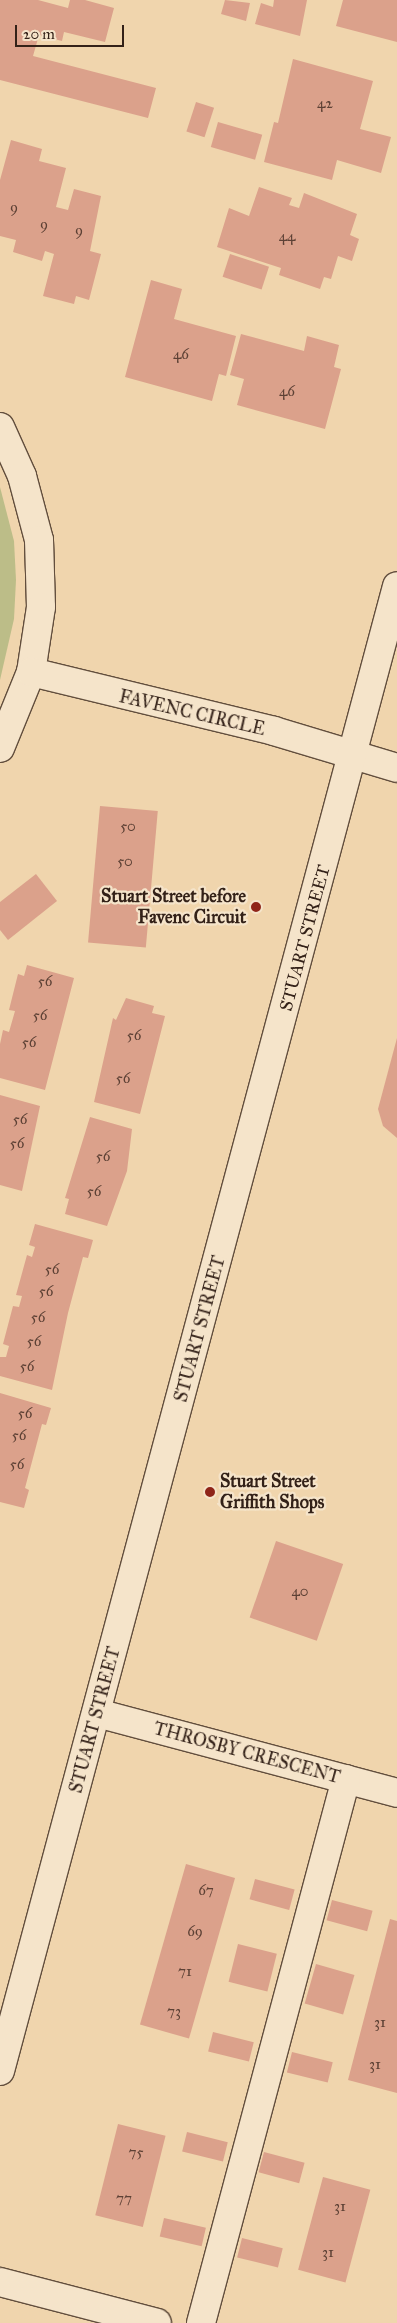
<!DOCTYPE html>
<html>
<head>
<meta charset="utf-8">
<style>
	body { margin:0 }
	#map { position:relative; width:397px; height:2323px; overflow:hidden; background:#f0d5ad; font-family:"IM FELL Great Primer",serif }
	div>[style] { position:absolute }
	.green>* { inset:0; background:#bcbd88 }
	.building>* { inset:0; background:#dba18b; transform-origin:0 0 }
	.roads { filter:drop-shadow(1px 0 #624e3d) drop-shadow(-1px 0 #624e3d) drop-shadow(0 1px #624e3d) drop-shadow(0 -1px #624e3d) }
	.minor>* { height:28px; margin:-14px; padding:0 14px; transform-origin:14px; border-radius:14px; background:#f5e4ca }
	.dots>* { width:14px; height:14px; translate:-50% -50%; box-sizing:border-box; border:2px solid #f5e4ca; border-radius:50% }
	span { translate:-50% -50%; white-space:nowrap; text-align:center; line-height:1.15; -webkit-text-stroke:4.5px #f5e4ca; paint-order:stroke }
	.number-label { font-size:15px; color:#5d4135 }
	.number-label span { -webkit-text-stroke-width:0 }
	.street-label { font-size:18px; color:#332118 }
	.poi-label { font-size:18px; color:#332118; font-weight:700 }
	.right { translate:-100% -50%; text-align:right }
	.left { translate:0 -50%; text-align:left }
	.scale { position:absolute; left:15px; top:25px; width:109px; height:22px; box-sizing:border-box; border:2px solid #332118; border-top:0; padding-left:6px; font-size:15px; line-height:18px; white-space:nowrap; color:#332118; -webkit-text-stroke:4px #f5e4ca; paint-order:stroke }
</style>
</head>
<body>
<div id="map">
	<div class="green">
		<div style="clip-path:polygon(0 487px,14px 541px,16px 580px,14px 619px,0 680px)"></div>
	</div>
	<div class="building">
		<div style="clip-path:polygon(0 0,38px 0,68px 8px,70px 0,85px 0,114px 8px,105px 42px,64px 32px,62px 41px,39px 35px,33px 56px,156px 88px,148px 118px,0 80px)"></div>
		<div style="clip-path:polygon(225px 0,250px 3px,246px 21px,221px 14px)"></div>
		<div style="clip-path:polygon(274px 0,307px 0,300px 36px,255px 24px,261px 3px,273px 7px)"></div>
		<div style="clip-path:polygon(343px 0,397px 0,397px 42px,336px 26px)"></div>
		<div style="clip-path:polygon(293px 59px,373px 81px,360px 129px,391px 137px,381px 173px,337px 160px,332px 180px,264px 162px,274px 122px,278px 123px)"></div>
		<div style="left:196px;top:102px;width:19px;height:31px;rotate:18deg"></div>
		<div style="left:218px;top:122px;width:46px;height:26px;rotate:16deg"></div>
		<div style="clip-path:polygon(11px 140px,42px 149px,39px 161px,66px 168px,56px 207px,68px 210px,74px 189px,101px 196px,90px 251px,101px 254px,89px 300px,76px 296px,74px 304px,43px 296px,54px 254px,45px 251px,42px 261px,13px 252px,16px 240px,0 236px,0 180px)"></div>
		<div style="clip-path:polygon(259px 187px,292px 198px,289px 205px,299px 208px,304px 193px,357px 214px,350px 235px,359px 239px,352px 261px,338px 256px,331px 279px,324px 277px,320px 289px,279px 275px,281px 268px,217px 247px,229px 208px,249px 216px)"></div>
		<div style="left:230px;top:254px;width:41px;height:24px;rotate:18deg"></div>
		<div style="clip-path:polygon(151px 280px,182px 289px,174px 319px,236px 336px,226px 376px,219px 374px,212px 401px,125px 377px)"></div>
		<div style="clip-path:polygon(241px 334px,304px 351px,307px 336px,339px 345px,334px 367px,341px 369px,325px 429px,237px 405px,244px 379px,230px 375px)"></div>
		<div style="left:100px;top:806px;width:58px;height:137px;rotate:5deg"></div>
		<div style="clip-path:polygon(36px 874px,57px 901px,8px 940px,0 930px,0 902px)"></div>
		<div style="clip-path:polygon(27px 965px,74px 978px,45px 1090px,0 1078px,0 1044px,3px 1030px,9px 1032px,15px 1011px,9px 1010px,18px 974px,24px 976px)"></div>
		<div style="clip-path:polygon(126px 998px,154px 1006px,152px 1013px,165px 1016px,140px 1114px,94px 1102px,113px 1018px,116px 1020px)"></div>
		<div style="clip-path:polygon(397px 1038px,397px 1138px,383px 1126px,378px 1109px)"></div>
		<div style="clip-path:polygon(0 1095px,40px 1106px,22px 1191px,0 1185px)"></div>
		<div style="clip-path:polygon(90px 1117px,132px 1129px,127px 1171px,107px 1226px,65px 1214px,69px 1199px,65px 1198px)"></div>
		<div style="clip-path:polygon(35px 1224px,93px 1240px,88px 1258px,83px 1257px,68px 1313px,52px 1390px,0 1376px,0 1357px,6px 1357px,9px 1346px,3px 1344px,13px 1306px,19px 1307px,22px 1296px,16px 1295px,27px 1255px,32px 1257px,35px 1247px,29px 1245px)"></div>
		<div style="clip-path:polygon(0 1393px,51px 1408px,46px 1425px,42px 1424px,25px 1488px,29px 1490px,24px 1508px,0 1502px)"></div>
		<div style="left:276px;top:1541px;width:71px;height:81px;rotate:19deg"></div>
		<div style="left:186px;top:1864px;width:51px;height:167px;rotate:16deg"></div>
		<div style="left:255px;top:1879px;width:41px;height:21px;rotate:15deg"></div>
		<div style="left:332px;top:1900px;width:42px;height:21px;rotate:15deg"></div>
		<div style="clip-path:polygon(390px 1919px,397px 1921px,397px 2093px,348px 2080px)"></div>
		<div style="left:238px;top:1944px;width:40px;height:39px;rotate:14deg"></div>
		<div style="left:316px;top:1964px;width:40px;height:41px;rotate:16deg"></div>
		<div style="left:213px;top:2032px;width:42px;height:20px;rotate:14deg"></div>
		<div style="left:292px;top:2052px;width:42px;height:21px;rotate:14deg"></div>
		<div style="left:118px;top:2124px;width:49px;height:94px;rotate:14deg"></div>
		<div style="left:187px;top:2132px;width:42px;height:20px;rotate:14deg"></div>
		<div style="left:264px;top:2152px;width:42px;height:21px;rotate:15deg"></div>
		<div style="left:323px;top:2177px;width:49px;height:96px;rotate:15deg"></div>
		<div style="left:164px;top:2218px;width:43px;height:19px;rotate:13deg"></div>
		<div style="left:242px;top:2238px;width:42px;height:20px;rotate:14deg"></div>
	</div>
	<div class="roads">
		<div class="minor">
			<div style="left:0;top:427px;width:54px;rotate:65.8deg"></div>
			<div style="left:22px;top:476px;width:66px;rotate:75.1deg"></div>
			<div style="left:39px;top:540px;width:67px;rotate:88.3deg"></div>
			<div style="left:41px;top:607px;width:66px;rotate:98.7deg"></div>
			<div style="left:31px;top:672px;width:82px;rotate:112.2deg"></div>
			<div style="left:31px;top:672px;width:250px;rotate:13.6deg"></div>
			<div style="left:274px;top:731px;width:128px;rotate:16.7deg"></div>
			<div style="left:97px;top:1713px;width:310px;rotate:14.9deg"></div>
			<div style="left:0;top:2071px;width:1537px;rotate:-75.03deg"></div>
			<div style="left:0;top:2282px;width:162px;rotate:14.6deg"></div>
			<div style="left:201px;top:2323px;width:563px;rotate:-75.08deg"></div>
		</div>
	</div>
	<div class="dots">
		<div style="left:256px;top:907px;background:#8f2418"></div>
		<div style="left:210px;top:1492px;background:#8f2418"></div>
	</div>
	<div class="number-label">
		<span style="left:325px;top:104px">42</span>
		<span style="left:14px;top:208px">9</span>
		<span style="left:44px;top:225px">9</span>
		<span style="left:79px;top:231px">9</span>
		<span style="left:287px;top:237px">44</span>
		<span style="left:181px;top:355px">46</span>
		<span style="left:287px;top:392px">46</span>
		<span style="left:128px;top:827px">50</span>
		<span style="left:125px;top:862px">50</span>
		<span style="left:45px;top:982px">56</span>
		<span style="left:40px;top:1016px">56</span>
		<span style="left:134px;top:1036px">56</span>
		<span style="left:29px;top:1043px">56</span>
		<span style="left:123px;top:1079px">56</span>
		<span style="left:20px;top:1120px">56</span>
		<span style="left:17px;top:1144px">56</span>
		<span style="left:103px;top:1157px">56</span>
		<span style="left:94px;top:1192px">56</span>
		<span style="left:52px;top:1270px">56</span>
		<span style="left:46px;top:1292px">56</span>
		<span style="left:38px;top:1318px">56</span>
		<span style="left:34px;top:1342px">56</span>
		<span style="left:27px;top:1367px">56</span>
		<span style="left:25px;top:1414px">56</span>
		<span style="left:19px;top:1436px">56</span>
		<span style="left:17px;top:1465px">56</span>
		<span style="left:300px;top:1592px">40</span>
		<span style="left:206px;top:1891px">67</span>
		<span style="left:195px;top:1932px">69</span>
		<span style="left:185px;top:1972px">71</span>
		<span style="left:174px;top:2012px">73</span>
		<span style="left:380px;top:2023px">31</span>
		<span style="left:375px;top:2065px">31</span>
		<span style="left:136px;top:2153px">75</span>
		<span style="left:124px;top:2199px">77</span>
		<span style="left:340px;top:2207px">31</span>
		<span style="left:328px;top:2253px">31</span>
	</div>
	<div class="street-label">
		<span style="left:192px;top:713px;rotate:13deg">FAVENC CIRCLE</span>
		<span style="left:305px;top:938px;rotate:-75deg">STUART STREET</span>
		<span style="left:200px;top:1329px;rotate:-75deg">STUART STREET</span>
		<span style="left:95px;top:1720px;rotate:-75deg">STUART STREET</span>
		<span style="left:247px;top:1753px;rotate:15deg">THROSBY CRESCENT</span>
	</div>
	<div class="poi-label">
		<span class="right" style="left:246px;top:907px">Stuart Street before<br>Favenc Circuit</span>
		<span class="left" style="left:220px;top:1492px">Stuart Street<br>Griffith Shops</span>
	</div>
	<div class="scale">20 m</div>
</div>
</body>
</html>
